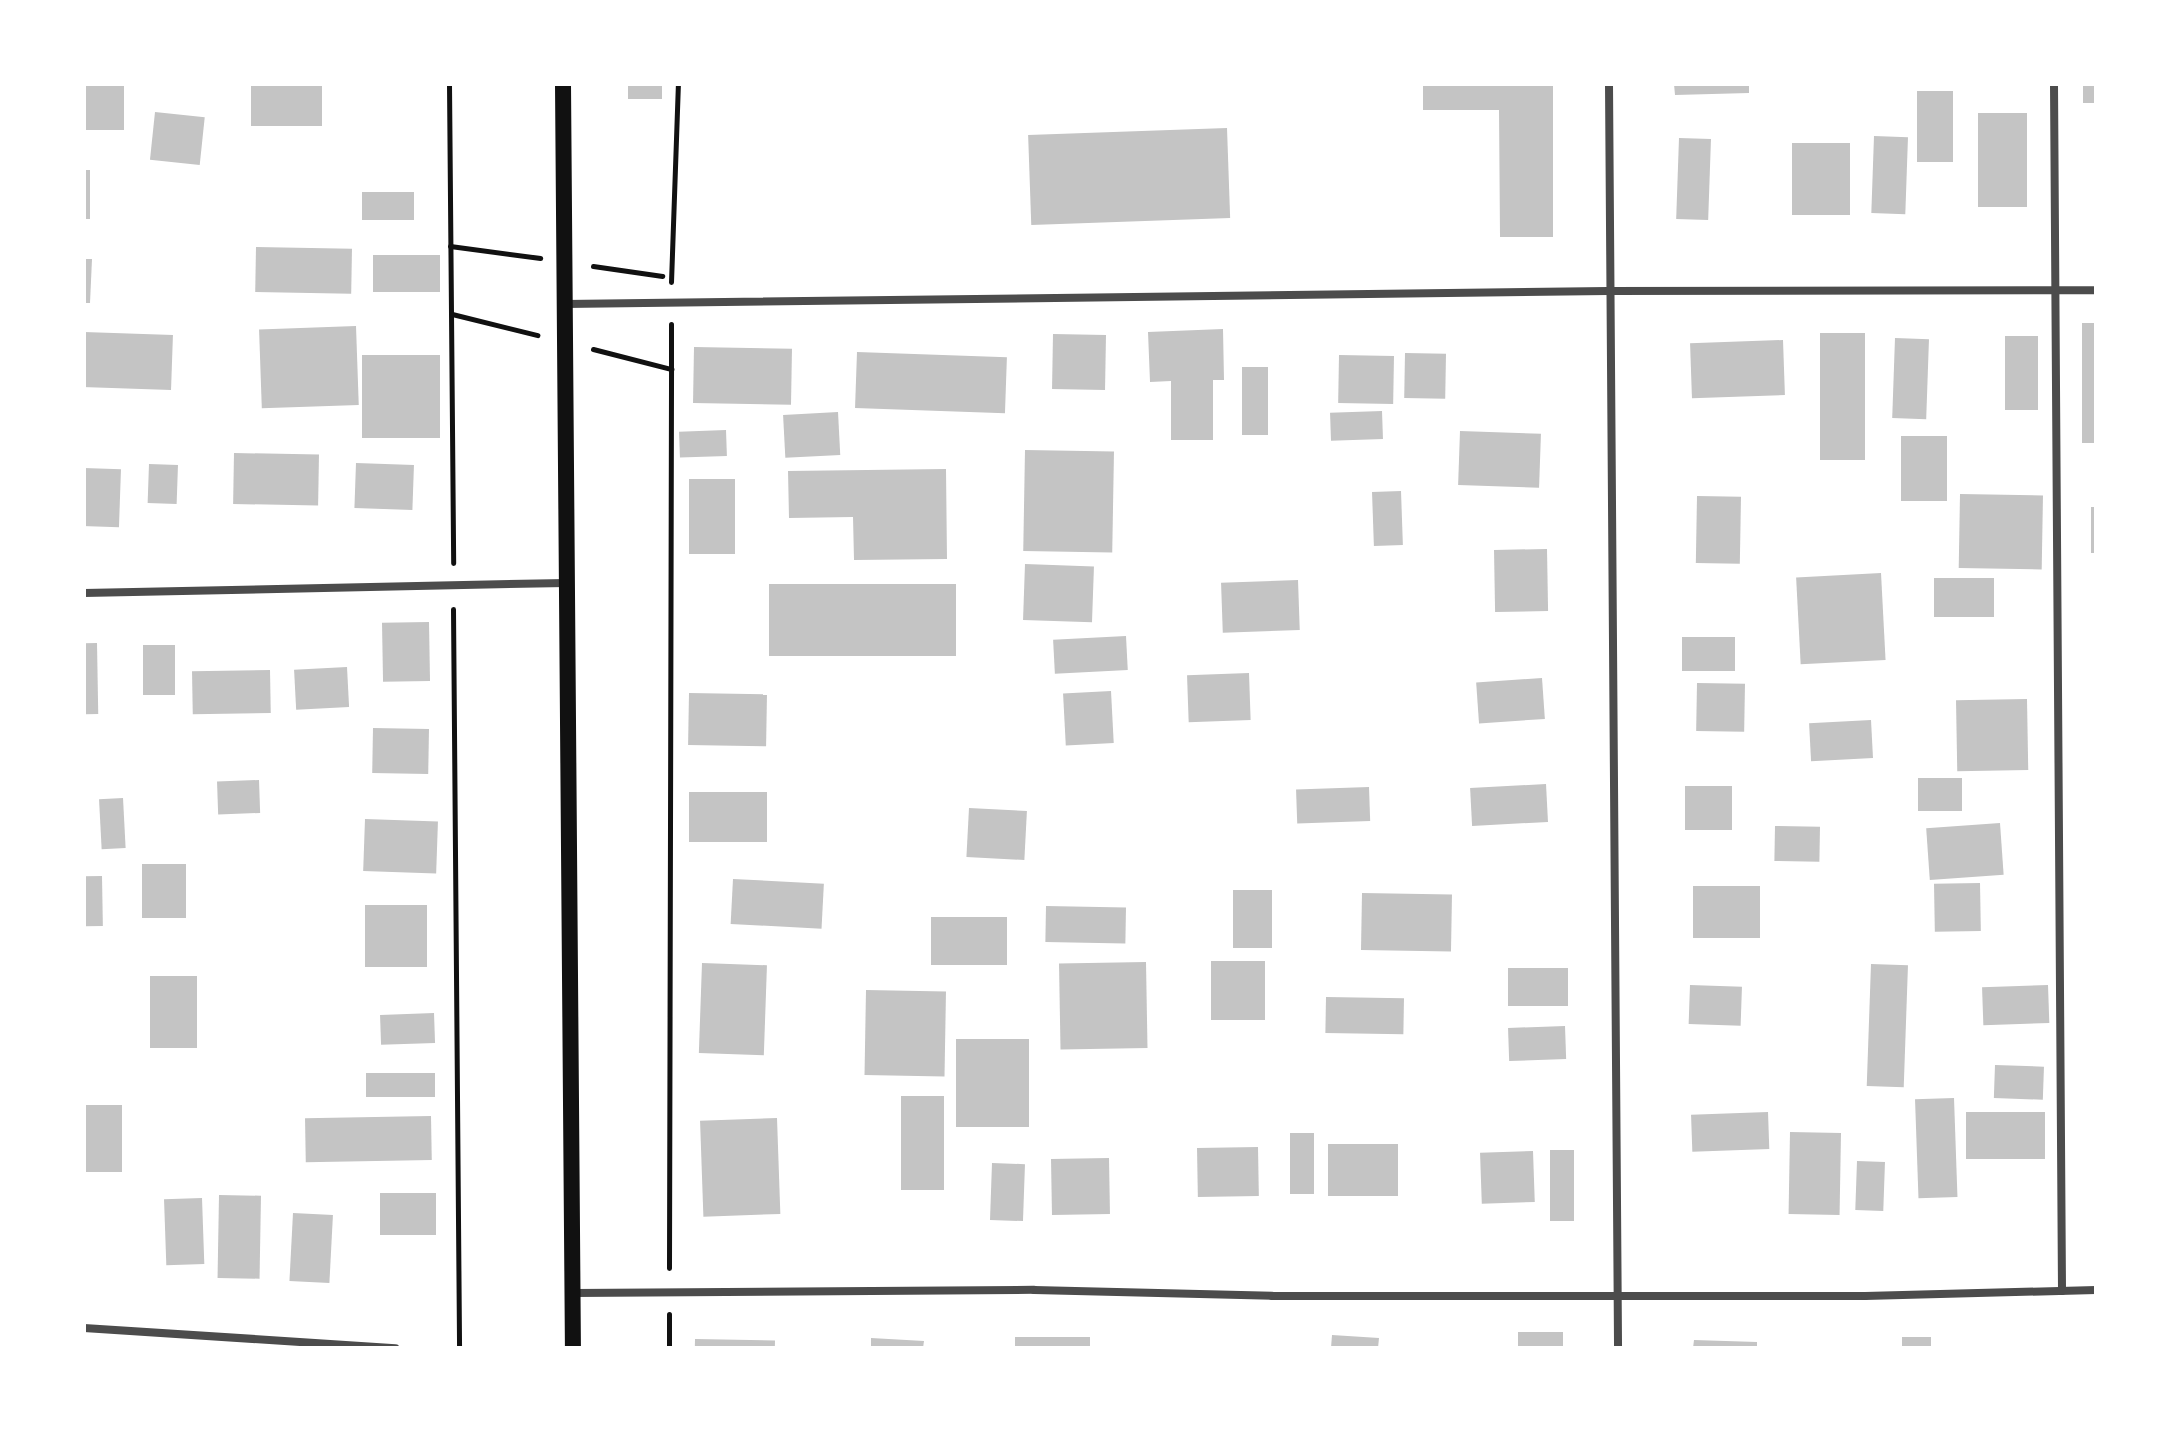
<!DOCTYPE html>
<html>
<head>
<meta charset="utf-8">
<style>
	body { margin:0 }
	#map { position:relative; width:2180px; height:1432px; overflow:hidden; background:#fff; font-family:"Libre Baskerville",serif }
	div>[style] { position:absolute }
	.building>* { inset:0; background:#c4c4c4; transform-origin:0 0 }
	.path>* { height:5px; margin:-2.5px; padding:0 2.5px; transform-origin:2.5px; border-radius:2.5px; background:#111 }
	.minor>* { height:8px; margin:-4px; padding:0 4px; transform-origin:4px; border-radius:4px; background:#4c4c4c }
	.secondary>* { height:16px; margin:-8px; padding:0 8px; transform-origin:8px; border-radius:8px; background:#111 }
	span { translate:-50% -50%; white-space:nowrap; text-align:center; line-height:1.15; -webkit-text-stroke:8px #fff; paint-order:stroke }
	.frame { position:absolute; inset:0; border:86px solid #fff; pointer-events:none }
</style>
</head>
<body>
<div id="map">
	<div class="building">
		<div style="left:84px;top:84px;width:40px;height:46px"></div>
		<div style="left:251px;top:84px;width:71px;height:42px"></div>
		<div style="left:628px;top:84px;width:34px;height:15px"></div>
		<div style="clip-path:polygon(1423px 84px,1553px 84px,1553px 237px,1500px 237px,1499px 110px,1423px 110px)"></div>
		<div style="clip-path:polygon(1674px 84px,1749px 84px,1749px 93px,1675px 95px)"></div>
		<div style="left:2083px;top:84px;width:13px;height:19px"></div>
		<div style="left:1917px;top:91px;width:36px;height:71px"></div>
		<div style="left:155px;top:112px;width:50px;height:48px;rotate:6deg"></div>
		<div style="left:1978px;top:113px;width:49px;height:94px"></div>
		<div style="left:1227px;top:128px;width:90px;height:199px;rotate:88deg"></div>
		<div style="left:1874px;top:136px;width:34px;height:77px;rotate:2deg"></div>
		<div style="left:1679px;top:138px;width:32px;height:81px;rotate:2deg"></div>
		<div style="left:1792px;top:143px;width:58px;height:72px"></div>
		<div style="left:84px;top:170px;width:6px;height:49px"></div>
		<div style="left:414px;top:192px;width:28px;height:52px;rotate:90deg"></div>
		<div style="left:256px;top:247px;width:96px;height:45px;rotate:1deg"></div>
		<div style="left:373px;top:255px;width:67px;height:37px"></div>
		<div style="clip-path:polygon(84px 259px,92px 259px,90px 303px,84px 303px)"></div>
		<div style="left:2082px;top:323px;width:14px;height:120px"></div>
		<div style="left:356px;top:326px;width:79px;height:97px;rotate:88deg"></div>
		<div style="clip-path:polygon(1223px 329px,1224px 380px,1213px 380px,1213px 440px,1171px 440px,1171px 381px,1150px 382px,1148px 332px)"></div>
		<div style="left:84px;top:332px;width:89px;height:55px;rotate:2deg"></div>
		<div style="left:1820px;top:333px;width:45px;height:127px"></div>
		<div style="left:1053px;top:334px;width:53px;height:55px;rotate:1deg"></div>
		<div style="left:2005px;top:336px;width:33px;height:74px"></div>
		<div style="left:1895px;top:338px;width:34px;height:80px;rotate:2deg"></div>
		<div style="left:1783px;top:340px;width:55px;height:93px;rotate:88deg"></div>
		<div style="left:694px;top:347px;width:98px;height:56px;rotate:1deg"></div>
		<div style="left:857px;top:352px;width:150px;height:56px;rotate:2deg"></div>
		<div style="left:1405px;top:353px;width:41px;height:45px;rotate:1deg"></div>
		<div style="left:362px;top:355px;width:78px;height:83px"></div>
		<div style="left:1339px;top:355px;width:55px;height:48px;rotate:1deg"></div>
		<div style="left:1242px;top:367px;width:26px;height:68px"></div>
		<div style="left:1382px;top:411px;width:28px;height:52px;rotate:88deg"></div>
		<div style="left:838px;top:412px;width:43px;height:55px;rotate:87deg"></div>
		<div style="left:726px;top:430px;width:26px;height:47px;rotate:88deg"></div>
		<div style="left:1460px;top:431px;width:81px;height:54px;rotate:2deg"></div>
		<div style="left:1901px;top:436px;width:46px;height:65px"></div>
		<div style="left:1025px;top:450px;width:89px;height:101px;rotate:1deg"></div>
		<div style="left:234px;top:453px;width:85px;height:51px;rotate:1deg"></div>
		<div style="left:356px;top:463px;width:58px;height:45px;rotate:2deg"></div>
		<div style="left:149px;top:464px;width:29px;height:39px;rotate:2deg"></div>
		<div style="left:84px;top:468px;width:37px;height:58px;rotate:2deg"></div>
		<div style="clip-path:polygon(946px 469px,947px 559px,854px 560px,853px 517px,789px 518px,788px 471px)"></div>
		<div style="left:689px;top:479px;width:46px;height:75px"></div>
		<div style="left:1401px;top:491px;width:54px;height:29px;rotate:88deg"></div>
		<div style="left:1960px;top:494px;width:83px;height:74px;rotate:1deg"></div>
		<div style="left:1697px;top:496px;width:44px;height:67px;rotate:1deg"></div>
		<div style="left:2091px;top:507px;width:5px;height:46px"></div>
		<div style="left:1547px;top:549px;width:62px;height:53px;rotate:89deg"></div>
		<div style="left:1025px;top:564px;width:69px;height:56px;rotate:2deg"></div>
		<div style="left:1881px;top:573px;width:87px;height:85px;rotate:87deg"></div>
		<div style="left:1934px;top:578px;width:60px;height:39px"></div>
		<div style="left:1298px;top:580px;width:50px;height:77px;rotate:88deg"></div>
		<div style="left:769px;top:584px;width:187px;height:72px"></div>
		<div style="left:429px;top:622px;width:59px;height:47px;rotate:89deg"></div>
		<div style="left:1126px;top:636px;width:34px;height:73px;rotate:87deg"></div>
		<div style="left:1682px;top:637px;width:53px;height:34px"></div>
		<div style="left:97px;top:643px;width:71px;height:13px;rotate:89deg"></div>
		<div style="left:143px;top:645px;width:32px;height:50px"></div>
		<div style="left:347px;top:667px;width:40px;height:53px;rotate:87deg"></div>
		<div style="left:270px;top:670px;width:43px;height:78px;rotate:89deg"></div>
		<div style="left:1249px;top:673px;width:47px;height:62px;rotate:88deg"></div>
		<div style="left:1542px;top:678px;width:41px;height:66px;rotate:86deg"></div>
		<div style="left:1697px;top:683px;width:48px;height:48px;rotate:1deg"></div>
		<div style="left:1111px;top:691px;width:52px;height:48px;rotate:87deg"></div>
		<div style="left:689px;top:693px;width:78px;height:52px;rotate:1deg"></div>
		<div style="left:2027px;top:699px;width:71px;height:71px;rotate:89deg"></div>
		<div style="left:1871px;top:720px;width:38px;height:62px;rotate:87deg"></div>
		<div style="left:373px;top:728px;width:56px;height:45px;rotate:1deg"></div>
		<div style="left:1918px;top:778px;width:44px;height:33px"></div>
		<div style="left:259px;top:780px;width:33px;height:42px;rotate:88deg"></div>
		<div style="left:1546px;top:784px;width:38px;height:76px;rotate:87deg"></div>
		<div style="left:1685px;top:786px;width:47px;height:44px"></div>
		<div style="left:1369px;top:787px;width:34px;height:73px;rotate:88deg"></div>
		<div style="left:689px;top:792px;width:78px;height:50px"></div>
		<div style="left:123px;top:798px;width:50px;height:24px;rotate:87deg"></div>
		<div style="left:969px;top:808px;width:58px;height:49px;rotate:3deg"></div>
		<div style="left:365px;top:819px;width:73px;height:52px;rotate:2deg"></div>
		<div style="left:2000px;top:823px;width:52px;height:74px;rotate:86deg"></div>
		<div style="left:1775px;top:826px;width:45px;height:35px;rotate:1deg"></div>
		<div style="left:142px;top:864px;width:44px;height:54px"></div>
		<div style="left:102px;top:876px;width:50px;height:18px;rotate:89deg"></div>
		<div style="left:733px;top:879px;width:91px;height:45px;rotate:3deg"></div>
		<div style="left:1980px;top:883px;width:48px;height:46px;rotate:89deg"></div>
		<div style="left:1693px;top:886px;width:67px;height:52px"></div>
		<div style="left:1233px;top:890px;width:39px;height:58px"></div>
		<div style="left:1362px;top:893px;width:90px;height:57px;rotate:1deg"></div>
		<div style="left:365px;top:905px;width:62px;height:62px"></div>
		<div style="left:1046px;top:906px;width:80px;height:36px;rotate:1deg"></div>
		<div style="left:931px;top:917px;width:76px;height:48px"></div>
		<div style="left:1211px;top:961px;width:54px;height:59px"></div>
		<div style="left:1146px;top:962px;width:86px;height:87px;rotate:89deg"></div>
		<div style="left:702px;top:963px;width:65px;height:90px;rotate:2deg"></div>
		<div style="left:1871px;top:964px;width:37px;height:122px;rotate:2deg"></div>
		<div style="left:1508px;top:968px;width:60px;height:38px"></div>
		<div style="left:150px;top:976px;width:47px;height:72px"></div>
		<div style="left:1690px;top:985px;width:52px;height:39px;rotate:2deg"></div>
		<div style="left:2048px;top:985px;width:38px;height:66px;rotate:88deg"></div>
		<div style="left:866px;top:990px;width:80px;height:85px;rotate:1deg"></div>
		<div style="left:1326px;top:997px;width:78px;height:36px;rotate:1deg"></div>
		<div style="left:434px;top:1013px;width:30px;height:54px;rotate:88deg"></div>
		<div style="left:1565px;top:1026px;width:33px;height:57px;rotate:88deg"></div>
		<div style="left:956px;top:1039px;width:73px;height:88px"></div>
		<div style="left:1995px;top:1065px;width:49px;height:33px;rotate:2deg"></div>
		<div style="left:366px;top:1073px;width:69px;height:24px"></div>
		<div style="left:901px;top:1096px;width:43px;height:94px"></div>
		<div style="left:1954px;top:1098px;width:99px;height:39px;rotate:88deg"></div>
		<div style="left:84px;top:1105px;width:38px;height:67px"></div>
		<div style="left:1768px;top:1112px;width:37px;height:77px;rotate:88deg"></div>
		<div style="left:1966px;top:1112px;width:79px;height:47px"></div>
		<div style="left:431px;top:1116px;width:44px;height:126px;rotate:89deg"></div>
		<div style="left:777px;top:1118px;width:96px;height:77px;rotate:88deg"></div>
		<div style="left:1790px;top:1132px;width:51px;height:82px;rotate:1deg"></div>
		<div style="left:1290px;top:1133px;width:24px;height:61px"></div>
		<div style="left:1398px;top:1144px;width:52px;height:70px;rotate:90deg"></div>
		<div style="left:1258px;top:1147px;width:49px;height:61px;rotate:89deg"></div>
		<div style="left:1550px;top:1150px;width:24px;height:71px"></div>
		<div style="left:1533px;top:1151px;width:51px;height:53px;rotate:88deg"></div>
		<div style="left:1109px;top:1158px;width:56px;height:58px;rotate:89deg"></div>
		<div style="left:1857px;top:1161px;width:28px;height:49px;rotate:2deg"></div>
		<div style="left:992px;top:1163px;width:33px;height:57px;rotate:2deg"></div>
		<div style="left:380px;top:1193px;width:56px;height:42px"></div>
		<div style="left:219px;top:1195px;width:42px;height:83px;rotate:1deg"></div>
		<div style="left:202px;top:1198px;width:66px;height:38px;rotate:88deg"></div>
		<div style="left:293px;top:1213px;width:40px;height:68px;rotate:3deg"></div>
		<div style="left:1518px;top:1332px;width:45px;height:16px"></div>
		<div style="clip-path:polygon(1332px 1335px,1379px 1338px,1378px 1348px,1331px 1348px)"></div>
		<div style="left:1015px;top:1337px;width:75px;height:11px"></div>
		<div style="left:1902px;top:1337px;width:29px;height:11px"></div>
		<div style="clip-path:polygon(871px 1338px,924px 1341px,923px 1348px,871px 1348px)"></div>
		<div style="left:695px;top:1339px;width:80px;height:9px;rotate:1deg"></div>
		<div style="clip-path:polygon(1694px 1340px,1757px 1342px,1757px 1348px,1693px 1348px)"></div>
	</div>
	<div class="path">
		<div style="left:449px;top:84px;width:479px;rotate:89.5deg"></div>
		<div style="left:450px;top:246px;width:91px;rotate:7.6deg"></div>
		<div style="left:593px;top:266px;width:70px;rotate:8.2deg"></div>
		<div style="left:671px;top:282px;width:198px;rotate:-88deg"></div>
		<div style="left:452px;top:314px;width:88px;rotate:13.9deg"></div>
		<div style="left:593px;top:349px;width:81px;rotate:14.4deg"></div>
		<div style="left:671px;top:369px;width:45px;rotate:-90deg"></div>
		<div style="left:453px;top:609px;width:739px;rotate:89.53deg"></div>
		<div style="left:669px;top:1268px;width:899px;rotate:-89.87deg"></div>
		<div style="left:669px;top:1314px;width:34px;rotate:90deg"></div>
	</div>
	<div class="minor">
		<div style="left:1609px;top:84px;width:1264px;rotate:89.59deg"></div>
		<div style="left:2054px;top:84px;width:1207px;rotate:89.62deg"></div>
		<div style="left:565px;top:304px;width:1043px;rotate:-0.71deg"></div>
		<div style="left:1608px;top:291px;width:488px;rotate:-0.1deg"></div>
		<div style="left:84px;top:593px;width:482px;rotate:-1.2deg"></div>
		<div style="left:574px;top:1293px;width:460px;rotate:-0.4deg"></div>
		<div style="left:1034px;top:1290px;width:238px;rotate:1.4deg"></div>
		<div style="left:1272px;top:1296px;width:593px"></div>
		<div style="left:1865px;top:1296px;width:231px;rotate:-1.5deg"></div>
		<div style="left:84px;top:1328px;width:312px;rotate:3.7deg"></div>
	</div>
	<div class="secondary">
		<div style="left:563px;top:84px;width:1264px;rotate:89.55deg"></div>
	</div>
	<div class="frame"></div>
</div>
</body>
</html>
